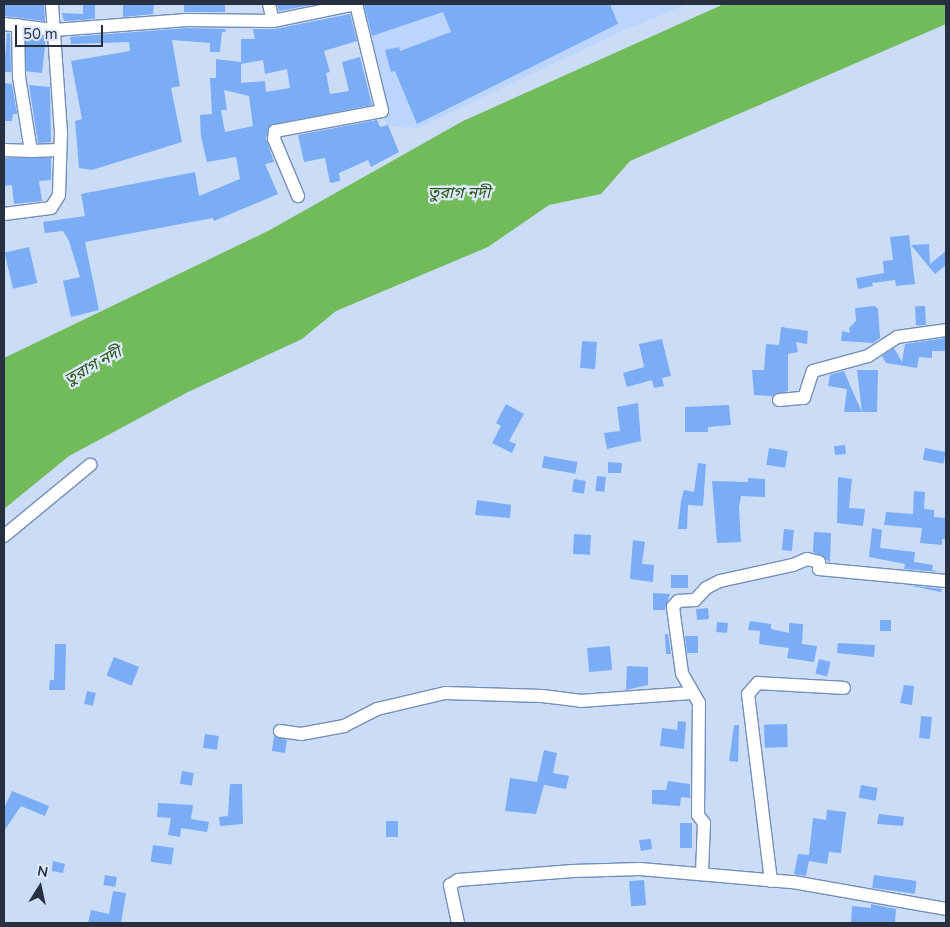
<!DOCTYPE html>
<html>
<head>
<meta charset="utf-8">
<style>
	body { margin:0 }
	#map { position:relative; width:950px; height:927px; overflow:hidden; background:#cbdcf7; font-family:"Nunito Sans","Noto Sans Bengali",sans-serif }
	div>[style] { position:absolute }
	.built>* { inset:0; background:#bbd5fd }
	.water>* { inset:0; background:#71bb5b }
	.building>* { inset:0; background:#7bacf6; transform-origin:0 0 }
	.roads { filter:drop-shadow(1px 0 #748fb7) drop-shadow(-1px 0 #748fb7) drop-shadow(0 1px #748fb7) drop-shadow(0 -1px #748fb7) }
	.minor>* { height:12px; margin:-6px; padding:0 6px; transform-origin:6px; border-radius:6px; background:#fff }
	span { translate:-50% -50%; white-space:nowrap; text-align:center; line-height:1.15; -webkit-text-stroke:4.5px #dee9fb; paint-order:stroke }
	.water-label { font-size:16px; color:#265515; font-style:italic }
	.frame { position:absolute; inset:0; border:5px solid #263041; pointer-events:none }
	.north { position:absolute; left:15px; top:862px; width:50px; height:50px; -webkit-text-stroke:4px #dee9fb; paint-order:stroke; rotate:10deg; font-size:14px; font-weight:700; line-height:20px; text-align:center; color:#263041 }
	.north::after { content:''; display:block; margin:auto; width:18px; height:22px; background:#263041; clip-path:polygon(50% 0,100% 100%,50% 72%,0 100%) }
	.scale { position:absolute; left:15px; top:25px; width:88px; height:22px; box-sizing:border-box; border:2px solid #263041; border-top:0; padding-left:6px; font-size:15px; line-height:18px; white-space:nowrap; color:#263041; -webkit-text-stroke:4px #dee9fb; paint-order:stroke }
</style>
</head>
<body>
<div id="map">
	<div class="built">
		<div style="clip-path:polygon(353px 4px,688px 4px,622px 31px,418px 128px,386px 126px)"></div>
	</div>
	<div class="water">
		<div style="clip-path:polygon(724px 4px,946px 4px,946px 24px,630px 161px,601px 194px,549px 205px,488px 247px,336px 311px,302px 339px,188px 392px,69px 456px,4px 509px,4px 358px,268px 231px,463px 121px)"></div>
	</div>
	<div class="building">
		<div style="clip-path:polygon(4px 4px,44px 4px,45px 21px,4px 16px)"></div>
		<div style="clip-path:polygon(83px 4px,95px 4px,95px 19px,64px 21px,62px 13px,83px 14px)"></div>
		<div style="clip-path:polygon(123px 4px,154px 4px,153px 14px,123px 17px)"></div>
		<div style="left:184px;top:4px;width:41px;height:8px"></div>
		<div style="clip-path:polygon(277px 4px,287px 5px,317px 4px,279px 11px)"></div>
		<div style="clip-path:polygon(364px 4px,610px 4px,618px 24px,417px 124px,395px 71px,391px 72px,385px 50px,399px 47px,400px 51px,451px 32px,443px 12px,372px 36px)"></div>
		<div style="clip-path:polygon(evenodd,350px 14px,357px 41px,324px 51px,330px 72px,326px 73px,330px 94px,349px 91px,342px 62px,360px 57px,372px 105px,270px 125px,266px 138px,274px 162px,265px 164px,278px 194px,214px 221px,213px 218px,85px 242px,99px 310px,71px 317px,63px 281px,80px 277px,69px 241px,63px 231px,45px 233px,43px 222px,85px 216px,81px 194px,195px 172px,199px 196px,240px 179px,236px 157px,207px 162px,201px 137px,200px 115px,212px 114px,210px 78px,216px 78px,216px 59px,241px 62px,241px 39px,255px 39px,253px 29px,275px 29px,350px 14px,263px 60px,265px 74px,287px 69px,290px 88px,266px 92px,265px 81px,241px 83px,241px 64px,263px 60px,350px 14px,224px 90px,249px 96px,253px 126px,225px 132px,221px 110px,227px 110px,224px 90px)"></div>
		<div style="clip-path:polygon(187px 28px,226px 29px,225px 32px,222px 32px,220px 52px,210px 52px,210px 43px,172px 40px,180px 86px,171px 88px,182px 142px,92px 170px,79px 168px,75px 121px,82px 119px,71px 61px,130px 51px,129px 42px,71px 44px,70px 37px)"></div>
		<div style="clip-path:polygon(7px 33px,10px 33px,11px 72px,4px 72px)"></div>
		<div style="left:26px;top:35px;width:20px;height:36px;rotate:6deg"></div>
		<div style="clip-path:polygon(4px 83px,12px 84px,17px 114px,13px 114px,12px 121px,4px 121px)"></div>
		<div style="clip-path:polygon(29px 85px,50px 87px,51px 142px,38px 143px)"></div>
		<div style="clip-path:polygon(377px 120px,380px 127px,388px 125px,399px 152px,371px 167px,368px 160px,355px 166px,339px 173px,340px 181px,330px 183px,325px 158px,304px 162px,298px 135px)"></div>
		<div style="clip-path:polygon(4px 158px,51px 158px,51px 180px,39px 181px,42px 201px,14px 204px,12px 185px,4px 186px)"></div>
		<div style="clip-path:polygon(909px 235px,915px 284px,896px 286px,895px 280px,872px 283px,873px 286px,858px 289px,856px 278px,884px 273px,883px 261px,893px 260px,890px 237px)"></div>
		<div style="clip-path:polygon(929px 244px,930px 264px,946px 251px,946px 265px,935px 274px,911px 245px)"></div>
		<div style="left:29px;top:247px;width:37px;height:25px;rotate:77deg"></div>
		<div style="clip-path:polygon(875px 306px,878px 309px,880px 338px,873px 343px,841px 341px,842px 331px,850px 333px,849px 328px,856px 321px,855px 308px)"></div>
		<div style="left:925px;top:306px;width:19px;height:10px;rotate:87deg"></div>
		<div style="clip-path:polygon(781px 327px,808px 331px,807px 344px,796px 342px,798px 352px,788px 354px,788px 391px,772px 396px,754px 395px,752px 370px,764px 370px,766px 344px,779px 345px)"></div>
		<div style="clip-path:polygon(946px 338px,946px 351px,932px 351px,932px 358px,919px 357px,917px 368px,886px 363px,882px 356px,894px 348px,902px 362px,905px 344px)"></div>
		<div style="clip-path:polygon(662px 339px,671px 376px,662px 378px,664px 386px,654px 388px,652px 380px,627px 387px,623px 373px,644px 367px,639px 344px)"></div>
		<div style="left:582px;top:341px;width:15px;height:27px;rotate:4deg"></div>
		<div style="clip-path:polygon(857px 370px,878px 370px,877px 412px,862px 412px)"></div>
		<div style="clip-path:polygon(844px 371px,852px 390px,862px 412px,844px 412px,847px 389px,828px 386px,830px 375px)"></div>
		<div style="clip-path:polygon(638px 403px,641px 441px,607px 449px,604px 433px,620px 431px,617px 407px)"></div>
		<div style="clip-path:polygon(506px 404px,524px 414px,509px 441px,516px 444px,512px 453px,492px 443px,501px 426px,496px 423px)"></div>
		<div style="clip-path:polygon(729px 405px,731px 425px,708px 427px,708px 432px,685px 432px,685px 407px)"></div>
		<div style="left:845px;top:445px;width:9px;height:11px;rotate:84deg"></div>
		<div style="left:769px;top:448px;width:19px;height:17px;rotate:9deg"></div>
		<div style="left:925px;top:448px;width:21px;height:12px;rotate:11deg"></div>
		<div style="left:544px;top:456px;width:34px;height:12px;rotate:10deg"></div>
		<div style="clip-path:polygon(608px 462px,622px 463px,621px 473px,608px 473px)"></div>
		<div style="clip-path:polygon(698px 463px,706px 464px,703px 506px,688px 505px,687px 529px,678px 529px,681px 501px,684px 490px,694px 492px)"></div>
		<div style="left:597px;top:476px;width:9px;height:15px;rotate:6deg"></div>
		<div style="clip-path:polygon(838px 477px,852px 479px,849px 508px,865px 509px,863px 526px,837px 523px)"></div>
		<div style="clip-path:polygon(748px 478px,765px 479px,765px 497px,741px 496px,739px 507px,741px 542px,717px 543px,712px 481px,748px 482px)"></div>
		<div style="left:574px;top:479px;width:12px;height:13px;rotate:9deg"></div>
		<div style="clip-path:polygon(914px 491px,925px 492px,924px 509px,934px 510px,934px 517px,946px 518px,946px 539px,942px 539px,942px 545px,920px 543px,922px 528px,884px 525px,886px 512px,913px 514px)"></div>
		<div style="clip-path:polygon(477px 500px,511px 505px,510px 518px,475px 515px)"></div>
		<div style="clip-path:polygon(872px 528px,882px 530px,880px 548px,915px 552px,914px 562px,933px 565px,932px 570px,941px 572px,904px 569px,905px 564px,869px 557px)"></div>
		<div style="left:784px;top:529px;width:10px;height:21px;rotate:6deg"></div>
		<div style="clip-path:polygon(814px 532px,831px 533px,830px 562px,813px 552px)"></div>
		<div style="left:574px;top:534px;width:17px;height:20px;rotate:3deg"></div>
		<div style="clip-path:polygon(633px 540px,645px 542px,642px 564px,654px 565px,653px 582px,630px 579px)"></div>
		<div style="left:671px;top:575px;width:17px;height:13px"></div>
		<div style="clip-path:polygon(907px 585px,942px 589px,941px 592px)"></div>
		<div style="clip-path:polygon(653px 593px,670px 594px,665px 610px,653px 610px)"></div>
		<div style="left:708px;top:608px;width:11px;height:12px;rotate:85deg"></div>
		<div style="left:880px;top:620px;width:11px;height:11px"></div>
		<div style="clip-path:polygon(750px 621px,771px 624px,771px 629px,789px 633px,789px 623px,803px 624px,802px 644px,817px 646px,814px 662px,787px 658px,789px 648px,759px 644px,760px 631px,748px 630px)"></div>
		<div style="left:717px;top:622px;width:11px;height:10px;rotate:5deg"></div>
		<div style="clip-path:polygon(665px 634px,668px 634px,671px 654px,666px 654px)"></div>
		<div style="clip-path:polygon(685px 636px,698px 636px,698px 653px,687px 653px)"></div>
		<div style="clip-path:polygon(838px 643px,875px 645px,874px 657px,837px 653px)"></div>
		<div style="clip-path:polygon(55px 644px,66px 644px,65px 690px,49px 690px,50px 680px,54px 680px)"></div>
		<div style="left:610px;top:646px;width:24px;height:23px;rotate:85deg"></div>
		<div style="left:114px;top:657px;width:27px;height:20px;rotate:22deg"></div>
		<div style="left:819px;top:659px;width:12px;height:15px;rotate:14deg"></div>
		<div style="clip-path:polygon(627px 666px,648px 667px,648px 685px,626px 690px)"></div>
		<div style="clip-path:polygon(904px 685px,914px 686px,912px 705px,900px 703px)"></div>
		<div style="left:87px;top:691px;width:9px;height:13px;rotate:13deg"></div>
		<div style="left:921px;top:716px;width:11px;height:22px;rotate:5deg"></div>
		<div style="clip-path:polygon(678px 721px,686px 722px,684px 749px,660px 746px,662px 728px,677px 730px)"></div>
		<div style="left:787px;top:724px;width:23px;height:23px;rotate:88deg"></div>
		<div style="clip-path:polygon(734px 725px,739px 725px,738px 762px,729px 761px)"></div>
		<div style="left:205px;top:734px;width:14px;height:14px;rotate:8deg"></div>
		<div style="clip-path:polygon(274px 736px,287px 740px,285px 753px,272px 751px)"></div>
		<div style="clip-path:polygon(544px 750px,557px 753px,553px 773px,569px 776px,566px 789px,544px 785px,536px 814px,505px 811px,510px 778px,537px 782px)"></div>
		<div style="left:182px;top:771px;width:12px;height:13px;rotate:9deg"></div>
		<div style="clip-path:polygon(668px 781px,690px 784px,690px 798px,681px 797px,680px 806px,652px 804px,652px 790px,666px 790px)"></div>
		<div style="clip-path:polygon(230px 784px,242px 784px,243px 824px,220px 826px,219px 817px,228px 816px)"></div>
		<div style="left:861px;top:785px;width:17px;height:13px;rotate:10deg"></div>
		<div style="clip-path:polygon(12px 791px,49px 806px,45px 816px,21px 806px,4px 831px,4px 808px)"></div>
		<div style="clip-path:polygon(158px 803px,193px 805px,191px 819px,209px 822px,207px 832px,181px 828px,180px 837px,168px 835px,171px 818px,157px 817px)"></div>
		<div style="clip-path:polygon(827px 810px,846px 812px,841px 853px,829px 852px,827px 864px,809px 861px,806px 876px,794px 874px,798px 854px,809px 855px,813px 818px,826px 820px)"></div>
		<div style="clip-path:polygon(879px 814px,904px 817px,903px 826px,877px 824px)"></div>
		<div style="left:386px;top:821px;width:12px;height:16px"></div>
		<div style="left:680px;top:823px;width:12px;height:25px"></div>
		<div style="clip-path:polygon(651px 839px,652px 849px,641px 851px,639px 840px)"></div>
		<div style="left:153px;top:845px;width:21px;height:17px;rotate:8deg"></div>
		<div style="clip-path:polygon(53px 861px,65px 864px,63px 873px,52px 871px)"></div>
		<div style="left:105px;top:875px;width:12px;height:10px;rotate:9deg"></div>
		<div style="left:874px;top:875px;width:43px;height:13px;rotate:8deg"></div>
		<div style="left:644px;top:880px;width:25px;height:15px;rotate:85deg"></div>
		<div style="clip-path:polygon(113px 891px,126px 893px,121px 923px,88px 923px,91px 910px,109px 914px)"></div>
		<div style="clip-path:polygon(871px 904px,896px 909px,895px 923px,851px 923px,852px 906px,871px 908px)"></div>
	</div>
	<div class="roads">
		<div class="minor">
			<div style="left:269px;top:4px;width:17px;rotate:77deg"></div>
			<div style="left:4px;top:24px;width:50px;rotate:6.8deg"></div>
			<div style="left:54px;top:30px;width:133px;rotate:-4.3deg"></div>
			<div style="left:187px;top:20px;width:86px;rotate:0.7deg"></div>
			<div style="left:273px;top:21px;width:85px;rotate:-11.6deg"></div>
			<div style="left:356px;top:4px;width:110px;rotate:76.3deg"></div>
			<div style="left:382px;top:111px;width:109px;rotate:169.4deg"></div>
			<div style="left:275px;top:131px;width:8px;rotate:97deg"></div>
			<div style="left:274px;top:139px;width:62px;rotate:67.2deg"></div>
			<div style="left:4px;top:150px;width:27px;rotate:2deg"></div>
			<div style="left:31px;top:151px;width:75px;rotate:-99.2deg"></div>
			<div style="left:19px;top:77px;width:52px;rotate:-91.1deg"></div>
			<div style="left:31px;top:151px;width:28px;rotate:-2deg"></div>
			<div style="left:4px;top:214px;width:47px;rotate:-7.3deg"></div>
			<div style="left:51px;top:208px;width:15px;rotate:-58deg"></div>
			<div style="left:59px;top:195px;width:62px;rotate:-88.2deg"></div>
			<div style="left:61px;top:133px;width:129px;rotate:-94deg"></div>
			<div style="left:779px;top:400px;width:25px;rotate:-5deg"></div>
			<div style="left:804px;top:398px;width:28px;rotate:-72deg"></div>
			<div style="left:813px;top:371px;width:57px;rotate:-15.3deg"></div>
			<div style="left:868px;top:356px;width:35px;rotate:-33deg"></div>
			<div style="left:897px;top:337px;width:49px;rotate:-8.1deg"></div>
			<div style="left:4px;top:536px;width:112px;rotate:-39.5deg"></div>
			<div style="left:280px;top:731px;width:21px;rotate:8deg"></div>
			<div style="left:301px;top:734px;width:44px;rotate:-10.5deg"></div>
			<div style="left:344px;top:726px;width:37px;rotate:-27deg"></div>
			<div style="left:377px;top:709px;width:70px;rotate:-13.2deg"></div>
			<div style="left:445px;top:693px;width:97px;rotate:1.8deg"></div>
			<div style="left:542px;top:696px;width:38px;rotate:7deg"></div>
			<div style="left:580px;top:701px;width:111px;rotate:-4.1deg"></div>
			<div style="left:702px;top:873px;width:50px;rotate:-87.7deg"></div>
			<div style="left:704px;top:823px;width:10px;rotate:-127deg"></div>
			<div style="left:698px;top:815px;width:112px;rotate:-89.5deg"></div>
			<div style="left:699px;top:703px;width:34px;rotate:-120deg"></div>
			<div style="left:682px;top:673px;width:67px;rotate:-97.8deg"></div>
			<div style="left:673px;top:607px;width:8px;rotate:-50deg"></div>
			<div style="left:678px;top:601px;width:17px;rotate:-3deg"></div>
			<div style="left:695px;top:600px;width:16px;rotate:-47deg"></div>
			<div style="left:706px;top:588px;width:16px;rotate:-27deg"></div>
			<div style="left:720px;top:581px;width:75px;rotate:-12.4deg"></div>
			<div style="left:793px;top:565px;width:15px;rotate:-23deg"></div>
			<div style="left:807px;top:559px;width:12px;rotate:14deg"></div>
			<div style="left:819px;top:562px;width:7px;rotate:90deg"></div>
			<div style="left:819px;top:569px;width:128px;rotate:5.4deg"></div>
			<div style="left:771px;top:881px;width:188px;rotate:-97deg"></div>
			<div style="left:748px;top:694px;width:15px;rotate:-48deg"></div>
			<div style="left:758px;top:683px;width:86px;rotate:3.3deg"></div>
			<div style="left:458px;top:923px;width:39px;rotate:-102deg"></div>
			<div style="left:450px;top:885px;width:9px;rotate:-32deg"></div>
			<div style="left:458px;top:880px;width:115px;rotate:-4.5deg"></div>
			<div style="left:573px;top:871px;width:67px;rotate:-1.7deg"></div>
			<div style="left:640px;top:869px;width:154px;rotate:4.9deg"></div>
			<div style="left:793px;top:882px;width:155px;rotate:10deg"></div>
		</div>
	</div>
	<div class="water-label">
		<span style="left:459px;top:193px">তুরাগ নদী</span>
		<span style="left:93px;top:366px;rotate:-29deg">তুরাগ নদী</span>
	</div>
	<div class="frame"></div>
	<div class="north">N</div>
	<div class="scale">50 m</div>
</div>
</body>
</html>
